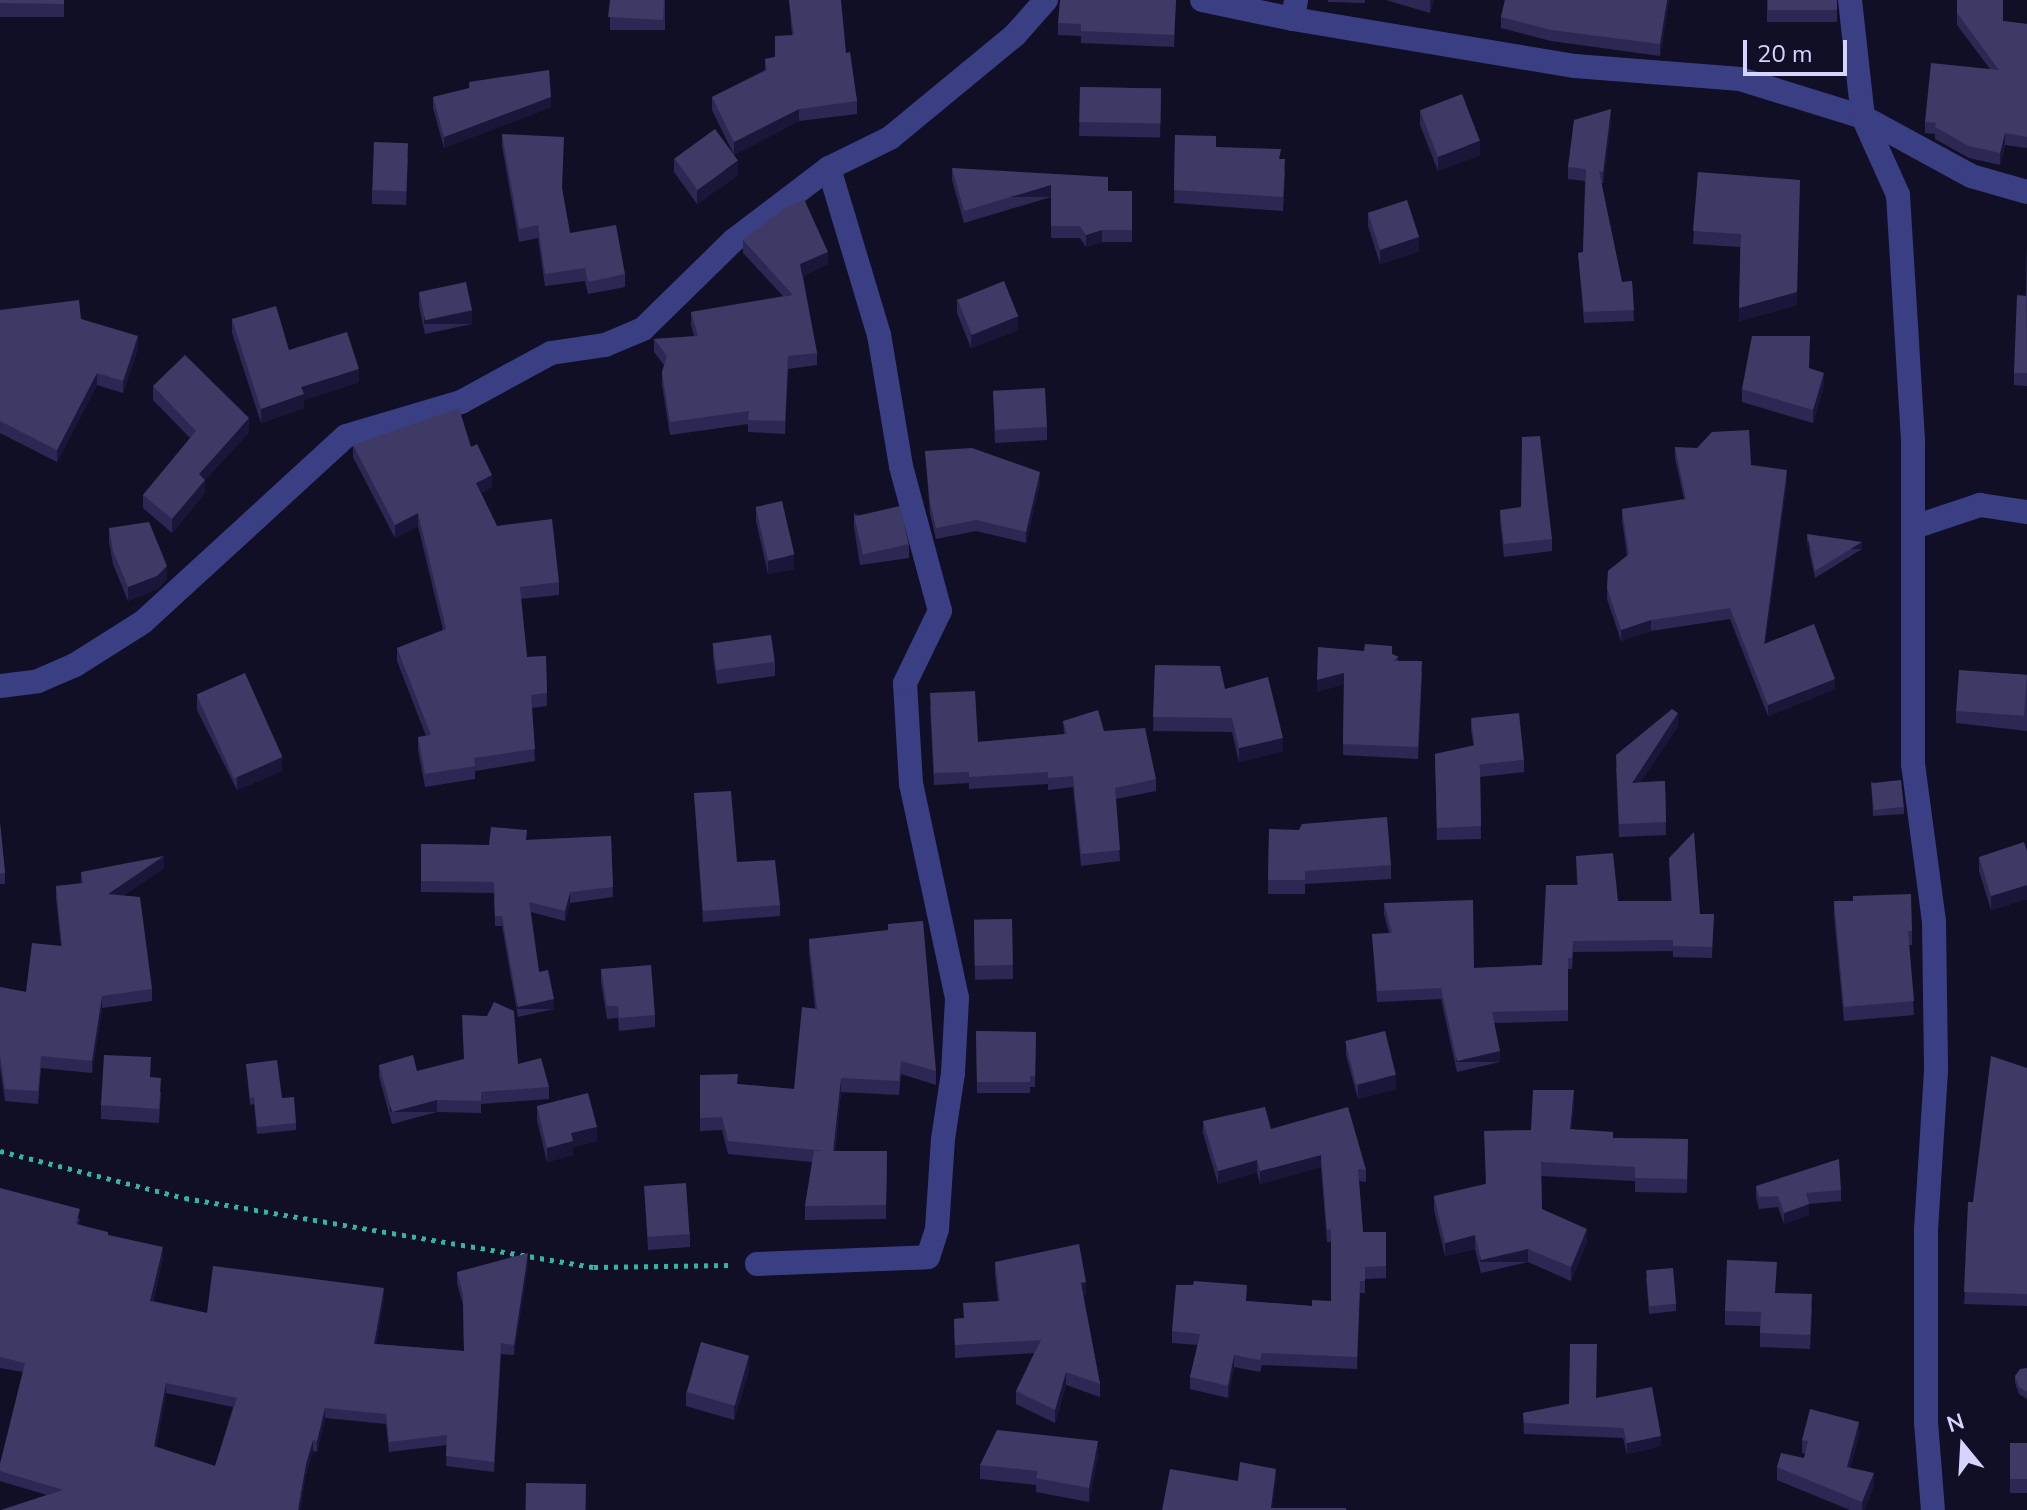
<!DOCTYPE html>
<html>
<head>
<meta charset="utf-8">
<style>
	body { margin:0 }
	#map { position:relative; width:2027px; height:1510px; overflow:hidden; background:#110f26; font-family:"Nunito Sans",sans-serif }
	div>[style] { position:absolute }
	.path>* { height:5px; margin-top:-2.5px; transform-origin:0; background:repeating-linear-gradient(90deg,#30b7a0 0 4px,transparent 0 10px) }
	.minor>* { height:24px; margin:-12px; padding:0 12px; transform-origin:12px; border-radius:12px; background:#3a3f84 }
	.wall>* { inset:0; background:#2c2853; transform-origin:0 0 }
	.shaded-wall>* { inset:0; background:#191639; transform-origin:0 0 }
	.building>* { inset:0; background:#3e3a65; transform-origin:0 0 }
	span { translate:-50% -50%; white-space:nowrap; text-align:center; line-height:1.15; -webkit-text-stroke:8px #110f26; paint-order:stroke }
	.north { position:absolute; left:1923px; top:1406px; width:80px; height:80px; -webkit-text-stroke:6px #110f26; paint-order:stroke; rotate:342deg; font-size:22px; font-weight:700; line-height:32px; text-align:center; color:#d4d4ff }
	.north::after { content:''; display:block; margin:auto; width:28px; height:36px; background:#d4d4ff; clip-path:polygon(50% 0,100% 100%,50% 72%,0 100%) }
	.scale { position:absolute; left:1743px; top:40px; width:104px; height:36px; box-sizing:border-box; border:4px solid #d4d4ff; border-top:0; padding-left:10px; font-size:24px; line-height:28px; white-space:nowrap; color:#d4d4ff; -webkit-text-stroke:6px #110f26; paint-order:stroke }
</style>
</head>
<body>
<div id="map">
	<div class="path">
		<div style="left:0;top:1151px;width:191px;rotate:14.3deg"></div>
		<div style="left:185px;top:1198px;width:415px;rotate:9.6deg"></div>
		<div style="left:594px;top:1267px;width:137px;rotate:-0.8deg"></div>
	</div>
	<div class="minor">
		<div style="left:1202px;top:0;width:93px;rotate:11.8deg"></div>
		<div style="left:1296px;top:0;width:19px;rotate:99deg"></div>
		<div style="left:1293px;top:19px;width:286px;rotate:9.5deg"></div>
		<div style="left:1575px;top:66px;width:166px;rotate:4.5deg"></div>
		<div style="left:1740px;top:79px;width:129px;rotate:17.2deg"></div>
		<div style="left:1863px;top:117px;width:123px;rotate:28.6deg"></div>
		<div style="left:1971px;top:176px;width:58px;rotate:15.9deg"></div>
		<div style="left:1850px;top:0;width:118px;rotate:83.7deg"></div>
		<div style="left:1863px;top:117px;width:85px;rotate:65.8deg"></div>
		<div style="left:1898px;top:195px;width:247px;rotate:86.5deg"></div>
		<div style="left:1913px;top:442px;width:322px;rotate:90deg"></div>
		<div style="left:1913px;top:764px;width:159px;rotate:82.4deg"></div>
		<div style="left:1934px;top:922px;width:149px;rotate:89.2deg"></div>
		<div style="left:1936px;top:1071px;width:158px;rotate:93.6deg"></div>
		<div style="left:1926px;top:1229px;width:193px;rotate:90deg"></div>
		<div style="left:1926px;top:1422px;width:88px;rotate:85.5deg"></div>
		<div style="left:1914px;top:527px;width:70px;rotate:-18.4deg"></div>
		<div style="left:1980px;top:505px;width:48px;rotate:8.5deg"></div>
		<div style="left:0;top:686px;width:38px;rotate:-7deg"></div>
		<div style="left:38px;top:681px;width:40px;rotate:-23.4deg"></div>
		<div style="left:75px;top:665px;width:80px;rotate:-32.3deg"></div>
		<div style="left:143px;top:622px;width:275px;rotate:-42.5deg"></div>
		<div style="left:346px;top:436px;width:120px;rotate:-16.5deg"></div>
		<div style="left:461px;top:402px;width:102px;rotate:-28.6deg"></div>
		<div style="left:551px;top:353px;width:55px;rotate:-8.4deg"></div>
		<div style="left:605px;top:345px;width:41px;rotate:-22.8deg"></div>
		<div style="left:643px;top:329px;width:127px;rotate:-44.4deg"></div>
		<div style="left:734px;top:240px;width:119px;rotate:-37.2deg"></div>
		<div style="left:829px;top:168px;width:68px;rotate:-26.2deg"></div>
		<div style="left:890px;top:138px;width:162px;rotate:-39.5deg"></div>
		<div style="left:1015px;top:35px;width:47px;rotate:-48.5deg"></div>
		<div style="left:757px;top:1264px;width:171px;rotate:-2.3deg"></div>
		<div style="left:928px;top:1257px;width:29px;rotate:-72deg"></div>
		<div style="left:937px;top:1229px;width:90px;rotate:-86.2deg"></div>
		<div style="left:943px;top:1139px;width:67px;rotate:-81.4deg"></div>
		<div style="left:953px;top:1073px;width:75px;rotate:-86.9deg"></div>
		<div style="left:957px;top:998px;width:219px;rotate:-102.1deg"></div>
		<div style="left:911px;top:784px;width:101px;rotate:-93.4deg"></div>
		<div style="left:905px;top:683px;width:80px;rotate:-64.1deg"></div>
		<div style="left:940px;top:611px;width:150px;rotate:-105.1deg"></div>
		<div style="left:901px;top:466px;width:133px;rotate:-99.5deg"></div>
		<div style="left:879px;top:335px;width:174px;rotate:-106.7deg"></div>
	</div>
	<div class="wall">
		<div style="left:0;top:0;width:64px;height:17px"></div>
		<div style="left:610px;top:0;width:55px;height:30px"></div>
		<div style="clip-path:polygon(789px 0,846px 53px,857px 101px,857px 114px,799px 121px,734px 155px,712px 110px,712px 97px,765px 70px,765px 59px,775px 57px,792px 35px)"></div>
		<div style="clip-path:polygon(1176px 0,1174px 47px,1081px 43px,1081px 36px,1058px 35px,1058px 23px)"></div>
		<div style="clip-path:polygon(1328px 0,1365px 0,1365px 3px,1328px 2px)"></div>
		<div style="clip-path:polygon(1386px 0,1434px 0,1430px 13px)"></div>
		<div style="clip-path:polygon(1505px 0,1669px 0,1660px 56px,1551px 41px,1501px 28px,1501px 17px)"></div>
		<div style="left:1767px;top:0;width:70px;height:22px"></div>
		<div style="clip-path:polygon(1957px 0,2003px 21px,2027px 24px,2027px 148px,2005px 145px,2000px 165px,1969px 158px,1935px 139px,1935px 134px,1925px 133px,1925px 122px,1990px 69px,1957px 25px)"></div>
		<div style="clip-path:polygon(469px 82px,551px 107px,444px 148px,433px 108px,433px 97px,469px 88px)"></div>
		<div style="left:1080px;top:87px;width:81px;height:49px;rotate:1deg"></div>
		<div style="clip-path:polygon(1420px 111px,1480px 155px,1438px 171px,1420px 125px)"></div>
		<div style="clip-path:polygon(1611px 121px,1603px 183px,1601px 183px,1622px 282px,1632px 281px,1634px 321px,1584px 323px,1578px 253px,1583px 252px,1585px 181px,1568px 179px,1568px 167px)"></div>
		<div style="clip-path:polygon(502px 134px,562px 191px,570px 233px,625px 274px,625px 287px,588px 294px,585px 281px,545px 286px,538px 238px,519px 242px,502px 146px)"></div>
		<div style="clip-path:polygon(1175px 135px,1216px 147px,1281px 159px,1285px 173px,1283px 211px,1174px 203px)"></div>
		<div style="clip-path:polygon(408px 157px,406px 205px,372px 204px,372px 190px)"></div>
		<div style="clip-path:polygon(674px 158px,738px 175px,697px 204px,674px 172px)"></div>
		<div style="clip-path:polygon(952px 168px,1108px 191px,1132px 191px,1132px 242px,1102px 242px,1086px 247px,1080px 238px,1051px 238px,1051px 197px,964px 223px,952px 180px)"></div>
		<div style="clip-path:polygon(1698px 172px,1797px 305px,1739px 321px,1740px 247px,1693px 244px)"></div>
		<div style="clip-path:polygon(1368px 212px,1419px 251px,1380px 264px,1368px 226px)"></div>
		<div style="clip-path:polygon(743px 240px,828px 264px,803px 276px,817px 353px,817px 365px,788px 369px,785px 434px,748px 432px,748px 424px,670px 435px,662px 385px,662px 372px,664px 365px,654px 352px,654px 339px,694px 336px,691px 325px,691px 312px,783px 296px,743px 253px)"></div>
		<div style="clip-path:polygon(2027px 243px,2027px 386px,2014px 385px,2014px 373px,2026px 296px)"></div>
		<div style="clip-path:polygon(419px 292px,472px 324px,425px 334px,419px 306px)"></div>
		<div style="clip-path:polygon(957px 299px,1018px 330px,971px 348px,957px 313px)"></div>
		<div style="clip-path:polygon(0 310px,81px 319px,138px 348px,123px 393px,97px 385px,57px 462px,0 433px)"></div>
		<div style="clip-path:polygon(232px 319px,289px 350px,359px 382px,304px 400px,304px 408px,261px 423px,232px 333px)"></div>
		<div style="clip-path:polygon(1809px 368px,1824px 385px,1813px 423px,1742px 402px,1742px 389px)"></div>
		<div style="clip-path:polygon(153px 386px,249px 432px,205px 480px,205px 493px,172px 533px,143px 508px,143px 495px,190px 438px,153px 400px)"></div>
		<div style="clip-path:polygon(993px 391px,1047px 427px,1047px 440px,995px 443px)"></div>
		<div style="clip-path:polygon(353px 445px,471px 447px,492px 487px,481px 493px,497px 526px,559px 582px,559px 595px,521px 599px,527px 657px,546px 656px,547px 706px,532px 708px,535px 761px,475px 771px,475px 779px,425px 787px,418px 750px,418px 737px,426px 736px,397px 661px,397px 648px,443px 630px,418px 526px,395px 538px,353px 457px)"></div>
		<div style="clip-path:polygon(1675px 447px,1751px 465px,1787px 481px,1765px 643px,1835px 689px,1768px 716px,1730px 619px,1651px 631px,1621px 641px,1607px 599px,1608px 571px,1627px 556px,1622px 520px,1622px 509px,1684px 499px,1675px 458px)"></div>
		<div style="clip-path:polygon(925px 451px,1040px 483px,1026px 543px,976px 531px,936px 539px,930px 514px)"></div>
		<div style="clip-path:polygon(756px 507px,794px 569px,768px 574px,756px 521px)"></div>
		<div style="clip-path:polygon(1500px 510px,1552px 539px,1552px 551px,1504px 557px,1500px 522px)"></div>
		<div style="clip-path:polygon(854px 513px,909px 544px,909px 558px,860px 565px,854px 527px)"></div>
		<div style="clip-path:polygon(109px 528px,167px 579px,157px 589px,128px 601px,113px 564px,109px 542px)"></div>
		<div style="clip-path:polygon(1807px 534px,1862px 549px,1815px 578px,1807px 541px)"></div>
		<div style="clip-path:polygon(713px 643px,775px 662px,775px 676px,717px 684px,713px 657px)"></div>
		<div style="clip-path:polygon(1392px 654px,1399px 661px,1422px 672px,1418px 759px,1343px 755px,1344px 684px,1317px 692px)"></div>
		<div style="clip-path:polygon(1155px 665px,1225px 689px,1283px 751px,1239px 762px,1232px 732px,1153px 731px)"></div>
		<div style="clip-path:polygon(2027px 675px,2027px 731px,1956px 723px,1956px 711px)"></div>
		<div style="clip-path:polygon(197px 696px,282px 771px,237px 790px,197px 710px)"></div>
		<div style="clip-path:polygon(930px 705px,978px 742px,1064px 734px,1063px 721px,1104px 731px,1156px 779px,1156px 791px,1116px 799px,1120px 861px,1081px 866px,1073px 787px,1048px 790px,1048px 784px,969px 789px,969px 783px,934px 785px)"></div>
		<div style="clip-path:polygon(1471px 719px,1524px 760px,1524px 772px,1480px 777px,1481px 839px,1437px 840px,1435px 754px,1474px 746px,1471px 731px)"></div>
		<div style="clip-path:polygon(1678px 726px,1640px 782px,1665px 781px,1666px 835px,1619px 837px,1616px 768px)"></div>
		<div style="clip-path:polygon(1871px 781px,1904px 807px,1904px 814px,1873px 816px)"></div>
		<div style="clip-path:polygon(694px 793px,737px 862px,780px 905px,780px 916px,703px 922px)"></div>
		<div style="clip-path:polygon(0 823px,5px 873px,5px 884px,0 884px)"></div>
		<div style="clip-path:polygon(1269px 829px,1391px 865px,1391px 879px,1305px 884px,1305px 894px,1268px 894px)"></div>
		<div style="clip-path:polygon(611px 836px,613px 897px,570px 903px,565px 921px,531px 912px,539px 972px,554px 1009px,518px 1017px,502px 926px,495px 926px,494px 893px,421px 892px,421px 844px,489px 845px,527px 840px)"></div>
		<div style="clip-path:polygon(2027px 851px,2027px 899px,1991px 910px,1979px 871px,1979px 857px)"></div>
		<div style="clip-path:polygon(1576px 856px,1618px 901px,1671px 901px,1669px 858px,1700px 914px,1714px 914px,1712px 958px,1673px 957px,1673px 951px,1573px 952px,1572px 969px,1568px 969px,1568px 1021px,1494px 1023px,1500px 1062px,1457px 1072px,1441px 999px,1377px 1002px,1372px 934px,1389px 933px,1384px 914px,1384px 903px,1474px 968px,1542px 965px,1577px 885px)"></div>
		<div style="clip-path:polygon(164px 868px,124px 895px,152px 989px,152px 1001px,102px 1008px,92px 1073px,41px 1068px,38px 1104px,5px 1101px,0 1067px,0 987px,26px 992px,61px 946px,56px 898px,56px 886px,81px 884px,81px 872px)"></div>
		<div style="clip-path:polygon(1834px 901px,1912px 931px,1912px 945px,1909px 945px,1914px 1015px,1844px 1021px,1834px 915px)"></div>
		<div style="left:1012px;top:919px;width:60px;height:38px;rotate:89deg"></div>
		<div style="clip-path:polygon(809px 939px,936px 1071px,936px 1085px,901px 1074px,899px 1095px,841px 1092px,835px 1151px,887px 1151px,886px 1219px,805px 1220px,805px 1206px,812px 1162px,728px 1154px,722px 1130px,700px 1131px,700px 1075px,737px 1084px,794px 1089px,815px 1008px,809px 953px)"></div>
		<div style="clip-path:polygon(601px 969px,655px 1015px,655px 1027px,619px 1031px,618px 1018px,607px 1019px,601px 982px)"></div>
		<div style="clip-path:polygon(976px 1031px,1036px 1032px,1035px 1087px,1030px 1087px,1030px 1093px,977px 1093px)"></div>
		<div style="clip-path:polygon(1346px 1042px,1396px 1089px,1358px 1099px,1346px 1055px)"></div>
		<div style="clip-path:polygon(246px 1064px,282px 1098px,296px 1123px,296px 1130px,257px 1134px,254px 1104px,250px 1105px)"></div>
		<div style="clip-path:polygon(518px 1064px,549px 1087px,549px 1099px,481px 1104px,481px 1113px,437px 1112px,392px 1124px,379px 1077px,379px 1065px,417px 1071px)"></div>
		<div style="clip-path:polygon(2027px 1068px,2027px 1306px,1964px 1304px,1973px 1202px)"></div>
		<div style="clip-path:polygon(161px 1092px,159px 1123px,101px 1119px,101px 1105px)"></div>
		<div style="clip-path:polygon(1574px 1104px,1571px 1129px,1613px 1138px,1688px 1139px,1687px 1193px,1635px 1192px,1635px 1181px,1541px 1176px,1542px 1209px,1587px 1242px,1571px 1281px,1528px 1262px,1481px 1273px,1475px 1249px,1445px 1256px,1434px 1210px,1434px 1196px,1485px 1184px,1531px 1130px)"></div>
		<div style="clip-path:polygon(537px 1106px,597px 1141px,573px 1147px,573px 1155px,547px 1162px,537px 1120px)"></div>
		<div style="clip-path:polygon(1203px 1121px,1271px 1129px,1366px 1170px,1366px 1182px,1359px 1181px,1363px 1232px,1386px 1232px,1386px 1278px,1365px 1279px,1365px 1293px,1360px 1293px,1357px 1369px,1262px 1365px,1260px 1372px,1234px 1367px,1228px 1398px,1190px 1389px,1190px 1377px,1198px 1345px,1172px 1343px,1172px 1331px,1246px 1301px,1312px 1306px,1331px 1301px,1331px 1242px,1327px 1242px,1321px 1167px,1260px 1184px,1257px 1172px,1218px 1184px,1203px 1133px)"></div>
		<div style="clip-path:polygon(644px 1186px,690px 1234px,690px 1247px,648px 1250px)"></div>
		<div style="clip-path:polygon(1756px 1186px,1841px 1190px,1841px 1201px,1809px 1204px,1809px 1215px,1784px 1224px,1778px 1207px,1759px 1209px,1756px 1197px)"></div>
		<div style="clip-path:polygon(evenodd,0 1188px,80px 1219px,78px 1224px,163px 1258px,153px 1301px,207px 1313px,384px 1298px,376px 1344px,464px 1351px,463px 1305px,457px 1283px,457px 1272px,528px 1263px,514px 1355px,501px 1354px,494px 1472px,446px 1466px,447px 1445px,389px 1452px,386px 1424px,325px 1418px,317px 1452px,313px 1451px,306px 1474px,300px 1510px,1px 1510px,47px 1495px,0 1481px,0 1464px,23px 1372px,0 1368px,0 1188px,166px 1393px,233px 1407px,215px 1466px,156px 1447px,166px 1393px)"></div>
		<div style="clip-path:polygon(995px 1262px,1086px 1294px,1083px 1295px,1100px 1384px,1100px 1397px,1066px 1385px,1055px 1423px,1016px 1404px,1016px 1391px,1034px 1353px,955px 1358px,954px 1319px,963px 1318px,998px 1301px,995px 1274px)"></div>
		<div style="clip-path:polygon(1646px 1277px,1676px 1304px,1676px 1311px,1649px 1314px)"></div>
		<div style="clip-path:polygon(1776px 1293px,1812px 1308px,1810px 1349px,1760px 1347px,1760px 1326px,1725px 1325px,1725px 1311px)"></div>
		<div style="clip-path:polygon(2027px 1368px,2027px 1399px,2019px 1394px,2015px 1383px,2015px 1376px)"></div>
		<div style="clip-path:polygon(749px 1370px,734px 1420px,686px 1406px,686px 1392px)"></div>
		<div style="clip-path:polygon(1596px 1398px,1661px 1446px,1627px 1454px,1623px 1438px,1524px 1434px,1523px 1413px)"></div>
		<div style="clip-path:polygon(1859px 1435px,1850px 1468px,1874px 1486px,1864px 1510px,1850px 1510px,1777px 1480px,1777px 1467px,1804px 1458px,1805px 1454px,1802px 1453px,1802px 1440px)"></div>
		<div style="left:2010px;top:1443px;width:17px;height:50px"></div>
		<div style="clip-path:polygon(1098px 1455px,1089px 1502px,1036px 1492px,1036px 1485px,980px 1479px,980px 1465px)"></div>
	</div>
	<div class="shaded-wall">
		<div style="clip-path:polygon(1430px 0,1434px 0,1430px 13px)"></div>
		<div style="clip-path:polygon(1667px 0,1669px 0,1660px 56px,1660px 44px)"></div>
		<div style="clip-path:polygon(551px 97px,551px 107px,444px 148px,444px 137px)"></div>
		<div style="clip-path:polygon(799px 109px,799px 121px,734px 155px,734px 142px)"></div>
		<div style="clip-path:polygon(1611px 109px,1611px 121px,1603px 183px,1603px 172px)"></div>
		<div style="clip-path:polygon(2005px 133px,2005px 145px,2000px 165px,2000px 153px)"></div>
		<div style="clip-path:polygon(1480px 141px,1480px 155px,1438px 171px,1438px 157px)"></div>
		<div style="clip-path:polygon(738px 161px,738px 175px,697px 204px,697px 190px)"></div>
		<div style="clip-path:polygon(1800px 180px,1797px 305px,1739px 321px,1739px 308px)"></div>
		<div style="left:1051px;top:185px;width:12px;height:91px;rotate:90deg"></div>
		<div style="clip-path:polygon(1102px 230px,1102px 242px,1086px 247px,1086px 235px)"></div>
		<div style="clip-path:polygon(1419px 237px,1419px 251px,1380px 264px,1380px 250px)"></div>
		<div style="clip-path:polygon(828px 252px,828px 264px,800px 277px,800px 264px)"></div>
		<div style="left:472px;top:310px;width:14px;height:48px;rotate:90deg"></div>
		<div style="clip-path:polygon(1018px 316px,1018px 330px,971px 348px,971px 334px)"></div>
		<div style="clip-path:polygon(138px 336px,138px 348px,123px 393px,123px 381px)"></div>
		<div style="clip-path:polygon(359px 369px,359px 382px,304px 400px,304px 408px,261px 423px,261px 409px,301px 387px)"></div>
		<div style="clip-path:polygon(97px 373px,97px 385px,57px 462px,57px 450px)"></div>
		<div style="clip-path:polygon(1824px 373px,1824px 385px,1813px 423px,1813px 410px)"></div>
		<div style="clip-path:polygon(249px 418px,249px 432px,205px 480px,205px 493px,172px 533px,172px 519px,199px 474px)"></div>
		<div style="clip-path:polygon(1787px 470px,1787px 481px,1764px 654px,1764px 644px)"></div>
		<div style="clip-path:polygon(1040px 472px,1040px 483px,1026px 543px,1026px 532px)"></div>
		<div style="clip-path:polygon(492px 475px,492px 487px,476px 496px,476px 483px)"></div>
		<div style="clip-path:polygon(418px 513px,418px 526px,395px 538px,395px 525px)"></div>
		<div style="left:1862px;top:542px;width:7px;height:55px;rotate:90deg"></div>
		<div style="clip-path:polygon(794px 555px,794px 569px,768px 574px,768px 560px)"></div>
		<div style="clip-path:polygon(167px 566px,167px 579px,157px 589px,128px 601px,128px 587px)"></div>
		<div style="clip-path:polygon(1651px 620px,1651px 631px,1621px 641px,1621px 630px)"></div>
		<div style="clip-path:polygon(1344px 673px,1344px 684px,1317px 692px,1317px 680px)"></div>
		<div style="clip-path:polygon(1835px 679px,1835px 689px,1768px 716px,1768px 705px)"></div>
		<div style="clip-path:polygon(1678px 713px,1678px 726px,1632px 796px,1632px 783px)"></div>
		<div style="clip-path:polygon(1283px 738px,1283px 751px,1239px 762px,1239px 748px)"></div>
		<div style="clip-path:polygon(282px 757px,282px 771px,237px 790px,237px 776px)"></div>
		<div style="clip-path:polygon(164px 856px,164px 868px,108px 906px,108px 894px)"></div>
		<div style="clip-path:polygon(2027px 885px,2027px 899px,1991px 910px,1991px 896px)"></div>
		<div style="clip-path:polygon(570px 892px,570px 903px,565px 921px,565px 911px)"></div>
		<div style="clip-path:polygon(102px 996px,102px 1008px,92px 1073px,92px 1061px)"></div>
		<div style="left:554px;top:999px;width:10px;height:37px;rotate:90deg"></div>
		<div style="left:1500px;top:1051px;width:11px;height:44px;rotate:90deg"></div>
		<div style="clip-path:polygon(1396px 1075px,1396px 1089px,1358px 1099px,1358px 1085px)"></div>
		<div style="clip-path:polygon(841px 1078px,841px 1092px,833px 1165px,833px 1152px)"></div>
		<div style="clip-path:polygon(1574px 1090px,1574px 1104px,1570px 1143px,1570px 1129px)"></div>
		<div style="left:437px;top:1100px;width:12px;height:47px;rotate:90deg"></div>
		<div style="clip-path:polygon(597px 1127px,597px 1141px,573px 1147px,573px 1155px,547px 1162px,547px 1148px,571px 1133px)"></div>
		<div style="clip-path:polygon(1321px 1155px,1321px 1167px,1260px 1184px,1260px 1171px)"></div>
		<div style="clip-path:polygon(1257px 1160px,1257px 1172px,1218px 1184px,1218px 1171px)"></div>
		<div style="clip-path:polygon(1809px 1204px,1809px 1215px,1784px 1224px,1784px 1213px)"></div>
		<div style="clip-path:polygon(1587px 1229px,1587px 1242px,1571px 1281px,1571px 1267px)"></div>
		<div style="clip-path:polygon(1475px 1235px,1475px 1249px,1445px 1256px,1445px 1243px)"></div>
		<div style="clip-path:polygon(163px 1247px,163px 1258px,150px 1311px,150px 1301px)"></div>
		<div style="left:1528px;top:1249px;width:13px;height:48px;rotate:90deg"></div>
		<div style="clip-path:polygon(528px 1253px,528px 1263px,514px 1355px,514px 1345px)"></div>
		<div style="clip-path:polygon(1086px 1282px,1086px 1294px,1081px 1296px,1081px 1283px)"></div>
		<div style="clip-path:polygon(384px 1288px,384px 1298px,374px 1354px,374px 1344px)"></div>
		<div style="clip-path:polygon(1234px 1355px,1234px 1367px,1228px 1398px,1228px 1386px)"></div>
		<div style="clip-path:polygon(749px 1356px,749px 1370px,734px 1420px,734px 1406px)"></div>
		<div style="clip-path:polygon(1066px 1372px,1066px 1385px,1055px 1423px,1055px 1410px)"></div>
		<div style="clip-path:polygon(166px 1383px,166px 1393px,154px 1456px,154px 1446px)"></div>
		<div style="clip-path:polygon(325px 1408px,325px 1418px,317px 1452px,317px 1441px)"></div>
		<div style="clip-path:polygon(1859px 1422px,1859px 1435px,1847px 1480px,1847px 1467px)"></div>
		<div style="clip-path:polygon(1661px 1436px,1661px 1446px,1627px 1454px,1627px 1443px)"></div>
		<div style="clip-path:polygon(313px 1440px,313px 1451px,306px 1474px,300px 1510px,298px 1510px,306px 1464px)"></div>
		<div style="clip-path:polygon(1098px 1441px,1098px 1455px,1089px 1502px,1089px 1488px)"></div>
		<div style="clip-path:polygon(1276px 1469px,1276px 1481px,1272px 1510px,1271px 1510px)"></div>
		<div style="clip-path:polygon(1874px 1473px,1874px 1486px,1864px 1510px,1862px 1510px,1862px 1502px)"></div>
	</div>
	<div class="building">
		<div style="clip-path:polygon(0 0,64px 0,64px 4px,0 3px)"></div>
		<div style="clip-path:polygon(610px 0,664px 0,663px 20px,608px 17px)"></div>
		<div style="clip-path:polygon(789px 0,841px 0,846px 53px,850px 52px,857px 101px,799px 109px,734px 142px,712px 97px,767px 70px,765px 59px,775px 57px,775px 36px,794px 35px)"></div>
		<div style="clip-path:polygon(1060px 0,1176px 0,1174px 35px,1081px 31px,1081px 24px,1058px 23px)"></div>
		<div style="clip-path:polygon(1505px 0,1667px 0,1660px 44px,1551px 30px,1501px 17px)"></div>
		<div style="left:1768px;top:0;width:69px;height:10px"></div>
		<div style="clip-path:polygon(1957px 0,2003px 0,2003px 21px,2027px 24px,2027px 137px,2005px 133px,2000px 153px,1969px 146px,1935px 127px,1936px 123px,1925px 122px,1931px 63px,1999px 70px,1957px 13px)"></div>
		<div style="clip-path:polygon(549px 70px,551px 97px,444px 137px,433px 97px,470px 88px,469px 82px)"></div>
		<div style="left:1080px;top:87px;width:81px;height:35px;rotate:1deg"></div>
		<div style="left:1462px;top:94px;width:50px;height:45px;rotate:69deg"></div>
		<div style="clip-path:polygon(1611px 109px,1603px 172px,1599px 171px,1622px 282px,1632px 281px,1634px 310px,1584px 312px,1578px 253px,1583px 252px,1586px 169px,1568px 167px,1574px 120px)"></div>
		<div style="left:715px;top:129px;width:39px;height:50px;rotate:54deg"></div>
		<div style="clip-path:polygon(502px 134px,564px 137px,562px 188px,570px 233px,616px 225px,625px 274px,588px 282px,585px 268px,545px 274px,538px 225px,519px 229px)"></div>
		<div style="clip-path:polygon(1175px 135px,1216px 136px,1216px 147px,1281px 149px,1279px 159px,1285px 159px,1283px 197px,1174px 190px)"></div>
		<div style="left:374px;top:142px;width:34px;height:48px;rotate:2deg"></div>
		<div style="clip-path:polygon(952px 168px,1108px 177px,1108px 191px,1132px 191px,1132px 230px,1102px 230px,1086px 235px,1080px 226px,1051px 226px,1051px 185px,964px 211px)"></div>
		<div style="clip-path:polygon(1698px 172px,1800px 180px,1797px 292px,1739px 308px,1741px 234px,1693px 231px)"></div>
		<div style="clip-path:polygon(804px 199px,828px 252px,800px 264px,817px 353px,788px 356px,785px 421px,748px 420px,749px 411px,670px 422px,662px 372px,667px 356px,654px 339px,698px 336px,691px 312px,793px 295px,743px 240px,785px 208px)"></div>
		<div style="left:1407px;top:200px;width:39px;height:41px;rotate:72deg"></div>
		<div style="clip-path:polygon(2026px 243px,2027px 373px,2014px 373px,2017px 295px,2026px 296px)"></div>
		<div style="left:1004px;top:281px;width:38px;height:50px;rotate:68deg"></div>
		<div style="left:466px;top:282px;width:29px;height:48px;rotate:78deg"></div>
		<div style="clip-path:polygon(79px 300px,81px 319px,138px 336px,123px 381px,97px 373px,57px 450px,0 421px,0 310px)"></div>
		<div style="clip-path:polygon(276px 306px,289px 350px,347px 332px,359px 369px,301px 387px,304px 394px,261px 409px,232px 319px)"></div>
		<div style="clip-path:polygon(1752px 336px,1810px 336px,1809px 368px,1824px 373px,1813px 410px,1742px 389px)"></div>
		<div style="clip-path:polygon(185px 355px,249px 418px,199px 474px,205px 480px,172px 519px,143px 495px,196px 431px,153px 386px)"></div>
		<div style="left:1045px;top:388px;width:39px;height:52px;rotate:87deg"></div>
		<div style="clip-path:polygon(459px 408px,471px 447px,477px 444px,492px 475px,476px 483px,497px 526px,552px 519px,559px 582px,520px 587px,527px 657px,546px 656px,547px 693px,531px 695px,535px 749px,474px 758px,475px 766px,425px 774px,418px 737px,431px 735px,397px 648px,446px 629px,418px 513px,395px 525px,353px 445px)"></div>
		<div style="clip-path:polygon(1749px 430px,1751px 465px,1787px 470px,1764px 644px,1814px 624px,1835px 679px,1768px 705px,1730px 608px,1651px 620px,1621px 630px,1607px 588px,1608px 571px,1629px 554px,1622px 509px,1686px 499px,1675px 447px,1697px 448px,1712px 432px)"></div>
		<div style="clip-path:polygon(1540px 436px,1552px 539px,1504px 544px,1500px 510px,1521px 507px,1522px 437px)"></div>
		<div style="clip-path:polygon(972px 448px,1040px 472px,1026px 532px,976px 520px,936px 528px,930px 503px,925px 451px)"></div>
		<div style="left:782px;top:501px;width:55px;height:27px;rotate:77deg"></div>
		<div style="left:900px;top:506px;width:39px;height:47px;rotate:77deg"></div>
		<div style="clip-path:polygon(149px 522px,167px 566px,157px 576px,128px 587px,113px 551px,109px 528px)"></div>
		<div style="clip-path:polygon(1807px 534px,1862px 542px,1815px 571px)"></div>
		<div style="left:771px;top:635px;width:27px;height:59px;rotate:82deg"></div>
		<div style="clip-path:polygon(1365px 644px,1392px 646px,1392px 654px,1399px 657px,1392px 661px,1422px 661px,1418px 747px,1343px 744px,1344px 673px,1317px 680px,1318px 647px,1364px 651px)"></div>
		<div style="clip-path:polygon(1155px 665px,1220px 666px,1225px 689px,1268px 677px,1283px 738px,1239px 748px,1232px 718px,1153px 717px)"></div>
		<div style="left:1959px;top:670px;width:68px;height:41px;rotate:4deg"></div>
		<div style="left:245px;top:673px;width:92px;height:53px;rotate:66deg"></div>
		<div style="clip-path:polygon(975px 691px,978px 742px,1067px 734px,1063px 721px,1098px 710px,1104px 731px,1145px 728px,1156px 779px,1115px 788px,1120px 850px,1081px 854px,1073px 776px,1048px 778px,1048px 772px,969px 777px,969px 772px,934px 773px,930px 693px)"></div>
		<div style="clip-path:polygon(1672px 709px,1678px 713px,1632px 783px,1665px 781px,1666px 822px,1619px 824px,1616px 755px)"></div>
		<div style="left:1519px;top:713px;width:47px;height:48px;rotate:84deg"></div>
		<div style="clip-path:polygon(1475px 745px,1480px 768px,1481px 826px,1437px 828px,1435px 754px)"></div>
		<div style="left:1901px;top:780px;width:27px;height:30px;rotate:84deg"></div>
		<div style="clip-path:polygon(731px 791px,737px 862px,775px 860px,780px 905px,703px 911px,694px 793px)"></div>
		<div style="clip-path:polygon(1387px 817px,1391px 865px,1305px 871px,1305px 880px,1268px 880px,1269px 829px,1299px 830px,1302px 824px)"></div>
		<div style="clip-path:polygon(0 823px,5px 873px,0 874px)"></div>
		<div style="clip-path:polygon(491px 827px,527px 830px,526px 840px,611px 836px,613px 887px,570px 892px,565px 911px,529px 902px,539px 972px,548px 970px,554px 999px,518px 1007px,502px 916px,495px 916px,494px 882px,421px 881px,421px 844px,489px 845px)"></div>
		<div style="clip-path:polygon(1694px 832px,1700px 914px,1714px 914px,1712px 947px,1673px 946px,1673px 940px,1573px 941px,1572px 958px,1568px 958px,1568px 1010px,1492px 1012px,1500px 1051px,1457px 1061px,1441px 988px,1377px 991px,1372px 934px,1392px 933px,1384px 903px,1473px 900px,1474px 968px,1542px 965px,1546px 885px,1578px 885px,1576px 856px,1613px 853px,1618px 901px,1672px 901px,1669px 858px)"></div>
		<div style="clip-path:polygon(2024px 842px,2027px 851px,2027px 885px,1991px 896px,1979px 857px)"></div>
		<div style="clip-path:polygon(164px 856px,108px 894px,140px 897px,152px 989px,102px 996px,92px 1061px,41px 1056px,38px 1091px,5px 1089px,0 1055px,0 987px,26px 992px,32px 943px,62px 946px,56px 886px,83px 883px,81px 872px)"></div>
		<div style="clip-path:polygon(1911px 894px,1912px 931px,1908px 931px,1914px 1001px,1844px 1007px,1834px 901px,1853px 901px,1853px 896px)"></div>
		<div style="left:1012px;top:919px;width:46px;height:38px;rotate:89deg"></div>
		<div style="clip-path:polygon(923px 921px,936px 1071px,901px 1061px,899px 1081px,841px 1078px,833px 1152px,728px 1141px,722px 1117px,700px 1118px,700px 1075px,738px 1074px,737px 1084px,794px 1089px,802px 1007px,817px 1009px,809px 939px,888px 930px,888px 924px)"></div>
		<div style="clip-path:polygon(651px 965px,655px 1015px,619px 1018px,618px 1006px,607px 1006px,601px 969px)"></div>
		<div style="clip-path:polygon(494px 1002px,514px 1011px,518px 1064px,541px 1058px,549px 1087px,481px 1092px,481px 1101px,437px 1100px,392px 1112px,379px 1065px,413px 1055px,417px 1071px,464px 1059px,462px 1015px,487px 1016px)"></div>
		<div style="clip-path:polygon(976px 1031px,1036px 1032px,1035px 1076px,1030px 1076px,1030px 1082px,977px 1082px)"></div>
		<div style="left:1385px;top:1031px;width:45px;height:41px;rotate:76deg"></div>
		<div style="clip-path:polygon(104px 1055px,151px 1057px,150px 1077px,161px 1078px,159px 1109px,101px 1105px)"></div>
		<div style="clip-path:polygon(1991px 1056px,2027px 1068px,2027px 1294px,1964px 1292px,1968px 1202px,1973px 1202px)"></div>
		<div style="clip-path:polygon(277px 1060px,282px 1098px,294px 1097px,296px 1123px,257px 1127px,254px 1097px,250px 1098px,246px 1064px)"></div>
		<div style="clip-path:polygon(1533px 1090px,1574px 1090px,1570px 1129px,1613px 1132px,1613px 1138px,1688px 1139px,1687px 1179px,1635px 1178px,1635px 1167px,1541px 1162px,1542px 1209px,1587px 1229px,1571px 1267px,1528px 1249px,1481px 1260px,1475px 1235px,1445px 1243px,1434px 1196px,1486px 1184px,1484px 1131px,1531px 1130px)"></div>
		<div style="clip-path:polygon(588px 1093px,597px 1127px,571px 1133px,573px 1141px,547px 1148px,537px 1106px)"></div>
		<div style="clip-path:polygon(1265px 1107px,1271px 1129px,1348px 1107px,1366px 1170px,1358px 1169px,1363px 1232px,1386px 1232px,1386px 1266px,1365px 1267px,1365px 1281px,1360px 1281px,1357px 1357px,1262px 1353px,1260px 1360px,1234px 1355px,1228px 1386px,1190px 1377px,1200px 1334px,1172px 1331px,1176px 1285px,1193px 1285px,1194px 1281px,1247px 1285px,1246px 1301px,1312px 1306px,1312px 1300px,1331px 1301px,1331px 1229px,1327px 1230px,1321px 1155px,1260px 1171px,1257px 1160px,1218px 1171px,1203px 1121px)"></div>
		<div style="clip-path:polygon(814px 1151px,887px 1151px,886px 1205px,805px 1206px)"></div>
		<div style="clip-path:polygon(1839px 1159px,1841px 1190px,1806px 1193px,1809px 1204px,1784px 1213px,1778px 1196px,1759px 1197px,1756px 1186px)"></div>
		<div style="left:686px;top:1183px;width:51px;height:42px;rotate:86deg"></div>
		<div style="clip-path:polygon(evenodd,0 1188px,80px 1209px,76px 1224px,108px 1232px,108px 1235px,163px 1247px,150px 1301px,207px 1313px,213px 1266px,384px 1288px,374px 1344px,464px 1351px,463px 1294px,457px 1272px,528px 1253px,514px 1345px,501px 1343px,494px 1462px,446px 1456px,447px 1435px,389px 1442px,386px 1414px,325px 1408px,317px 1441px,313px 1440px,306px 1464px,298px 1510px,1px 1510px,63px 1490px,0 1471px,0 1464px,25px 1363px,0 1357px,0 1188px,166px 1383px,237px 1398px,215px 1466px,154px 1446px,166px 1383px)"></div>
		<div style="clip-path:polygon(1079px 1244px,1086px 1282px,1081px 1283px,1100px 1384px,1066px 1372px,1055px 1410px,1016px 1391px,1041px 1340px,955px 1345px,954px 1319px,964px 1318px,963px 1303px,1000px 1301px,995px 1262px)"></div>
		<div style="clip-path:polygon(1727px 1260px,1777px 1262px,1775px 1293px,1812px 1294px,1810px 1335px,1760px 1333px,1761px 1312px,1725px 1311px)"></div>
		<div style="left:1673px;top:1268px;width:36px;height:27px;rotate:85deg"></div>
		<div style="left:701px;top:1342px;width:50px;height:52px;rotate:16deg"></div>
		<div style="clip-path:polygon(1570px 1344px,1597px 1344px,1596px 1398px,1652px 1387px,1661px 1436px,1627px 1443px,1623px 1428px,1524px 1423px,1523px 1413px,1569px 1404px)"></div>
		<div style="clip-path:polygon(2027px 1368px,2027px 1392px,2019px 1387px,2015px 1376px,2020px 1369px)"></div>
		<div style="clip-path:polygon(1810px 1409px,1859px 1422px,1847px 1467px,1874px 1473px,1862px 1502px,1777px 1467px,1781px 1453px,1804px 1458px,1808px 1441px,1802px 1440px)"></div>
		<div style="clip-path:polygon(997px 1430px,1098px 1441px,1089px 1488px,1036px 1478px,1038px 1471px,980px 1465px)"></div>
		<div style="left:2010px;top:1443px;width:17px;height:36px"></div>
		<div style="clip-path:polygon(1240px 1462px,1276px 1469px,1271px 1508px,1346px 1508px,1346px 1510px,1162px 1510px,1170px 1469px,1238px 1481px)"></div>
		<div style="left:526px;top:1483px;width:60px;height:27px;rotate:1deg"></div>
	</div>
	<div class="north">N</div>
	<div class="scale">20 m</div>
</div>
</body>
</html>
